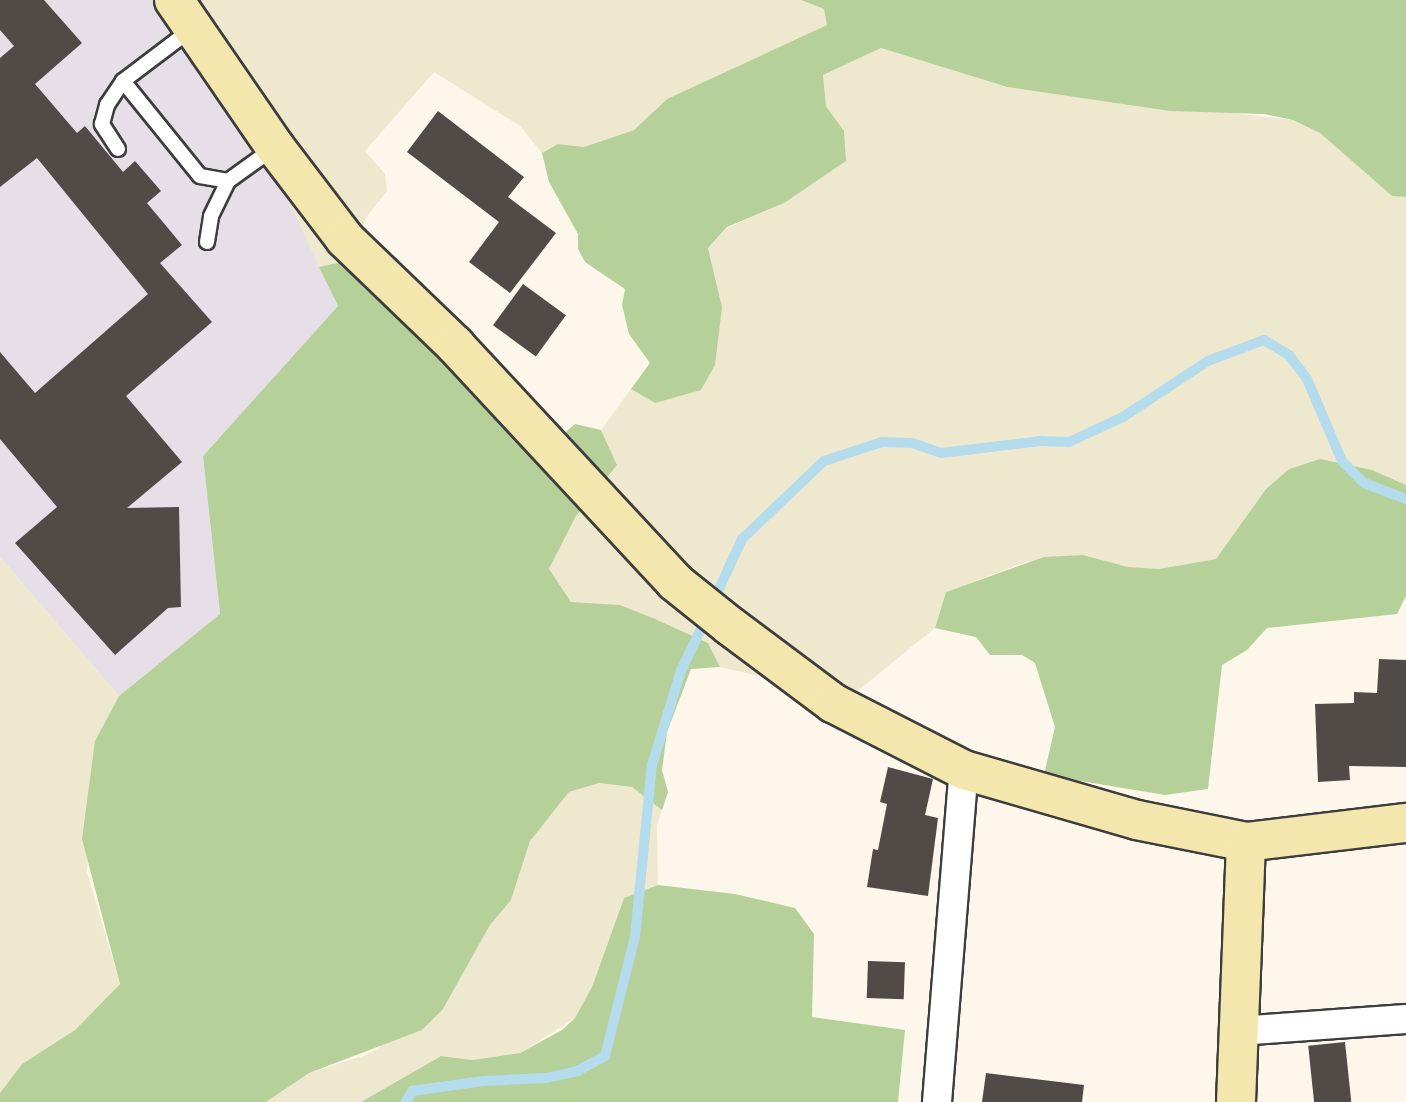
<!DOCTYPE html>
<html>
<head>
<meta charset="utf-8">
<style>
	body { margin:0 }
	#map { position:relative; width:1406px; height:1102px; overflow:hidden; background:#fcf7ea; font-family:Literata,serif }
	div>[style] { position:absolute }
	.industrial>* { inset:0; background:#e7dfe8 }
	.farmland>* { inset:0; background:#eee9ce }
	.forest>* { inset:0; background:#b6d09a }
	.stream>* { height:10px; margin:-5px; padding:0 5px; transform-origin:5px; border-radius:5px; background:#b5dced }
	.building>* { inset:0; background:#514b48; transform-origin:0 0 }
	.roads { filter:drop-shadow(2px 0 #3d3d3d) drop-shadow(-2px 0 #3d3d3d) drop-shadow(0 2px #3d3d3d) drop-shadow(0 -2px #3d3d3d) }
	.lane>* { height:14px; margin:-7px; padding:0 7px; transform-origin:7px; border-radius:7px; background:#fff }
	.street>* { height:28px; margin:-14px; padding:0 14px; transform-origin:14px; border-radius:14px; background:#fff }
	.secondary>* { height:38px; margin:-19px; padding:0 19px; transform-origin:19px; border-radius:19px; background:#f4e7ad }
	span { translate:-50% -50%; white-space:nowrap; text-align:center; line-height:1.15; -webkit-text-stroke:7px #fff; paint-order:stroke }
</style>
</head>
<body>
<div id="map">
	<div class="industrial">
		<div style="clip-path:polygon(0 0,157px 0,285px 192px,338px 306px,203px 456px,220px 614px,119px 696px,0 557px)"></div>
	</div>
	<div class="farmland">
		<div style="clip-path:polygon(157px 0,801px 0,824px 9px,828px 25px,667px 99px,634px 130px,584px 147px,558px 144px,542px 153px,520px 126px,434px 72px,365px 151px,385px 174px,387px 191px,367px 216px,346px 261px,319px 267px,285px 192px)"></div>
		<div style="clip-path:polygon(881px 48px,1007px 87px,1293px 120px,1320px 133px,1392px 196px,1406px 197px,1406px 485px,1371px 470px,1289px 469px,1266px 489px,1216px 559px,1159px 569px,1128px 567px,1083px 555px,1026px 562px,946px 592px,935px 628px,850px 697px,720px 667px,708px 643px,620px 605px,571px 602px,549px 569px,576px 516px,617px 465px,601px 430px,631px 389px,655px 403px,722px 307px,708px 248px,727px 228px,784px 203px,844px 131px,826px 106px,823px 75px)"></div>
		<div style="clip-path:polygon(0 557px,119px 696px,95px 741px,87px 872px,120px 984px,75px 1030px,22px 1064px,0 1093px)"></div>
		<div style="clip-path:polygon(599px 783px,632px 787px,662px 810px,657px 825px,658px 885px,624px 898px,592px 987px,575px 1018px,520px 1053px,472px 1060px,441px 1056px,361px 1102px,266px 1102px,309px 1073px,366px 1055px,443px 1009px,490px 925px,511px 900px,530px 841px,549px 815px,569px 792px)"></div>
	</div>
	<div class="forest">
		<div style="clip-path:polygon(801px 0,1406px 0,1406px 197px,1392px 196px,1320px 133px,1293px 120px,1264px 114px,1170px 111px,1007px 87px,881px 48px,823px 75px,826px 106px,844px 131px,846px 161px,784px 203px,727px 227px,708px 248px,722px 307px,715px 365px,701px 390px,655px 403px,631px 389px,650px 363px,629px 334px,622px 305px,625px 289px,585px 262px,578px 249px,578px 234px,549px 182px,542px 153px,558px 144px,584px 147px,634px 130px,667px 99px,827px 25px,824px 9px)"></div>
		<div style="clip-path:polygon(346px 261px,362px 286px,543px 452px,575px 424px,601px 430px,617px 465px,576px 516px,549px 569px,571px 602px,620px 605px,655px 619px,708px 643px,720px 667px,691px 669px,667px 732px,662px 770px,668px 792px,662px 810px,632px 787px,599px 783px,569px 792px,530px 841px,511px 900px,490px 925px,443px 1009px,422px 1030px,309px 1073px,266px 1102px,0 1102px,0 1093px,22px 1064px,75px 1030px,120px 984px,82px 839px,95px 741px,119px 696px,220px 614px,203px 456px,338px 306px,319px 267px)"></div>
		<div style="clip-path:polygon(1320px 459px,1372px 470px,1406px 485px,1406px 596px,1397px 614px,1267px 628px,1247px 650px,1222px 665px,1208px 789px,1165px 795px,1044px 775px,1055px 727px,1035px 663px,1022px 655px,990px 655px,976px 637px,935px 628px,946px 592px,1044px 557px,1083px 555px,1128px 567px,1159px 569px,1216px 559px,1266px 489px,1289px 469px)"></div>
		<div style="clip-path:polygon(658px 885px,735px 894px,795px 908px,814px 934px,812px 1017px,905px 1030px,898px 1102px,361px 1102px,441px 1056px,472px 1060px,520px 1053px,562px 1030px,575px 1018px,592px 987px,624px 898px)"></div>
	</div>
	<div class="stream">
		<div style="left:712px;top:604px;width:72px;rotate:-65.2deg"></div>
		<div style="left:742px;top:539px;width:113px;rotate:-43.6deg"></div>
		<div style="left:824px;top:461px;width:61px;rotate:-18.1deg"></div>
		<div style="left:882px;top:442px;width:30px;rotate:2deg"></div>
		<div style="left:912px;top:443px;width:31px;rotate:19deg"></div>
		<div style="left:941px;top:453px;width:100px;rotate:-6.9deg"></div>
		<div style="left:1040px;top:441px;width:29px;rotate:2deg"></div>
		<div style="left:1069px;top:442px;width:60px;rotate:-24.8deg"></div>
		<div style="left:1123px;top:417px;width:102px;rotate:-33.4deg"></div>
		<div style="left:1208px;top:361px;width:60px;rotate:-20.6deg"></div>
		<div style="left:1264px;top:340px;width:29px;rotate:31deg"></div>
		<div style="left:1289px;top:355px;width:30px;rotate:53deg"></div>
		<div style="left:1307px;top:379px;width:89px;rotate:66.9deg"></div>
		<div style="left:1342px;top:461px;width:31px;rotate:45deg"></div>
		<div style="left:1364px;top:483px;width:45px;rotate:20.9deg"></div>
		<div style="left:406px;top:1102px;width:13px;rotate:-61deg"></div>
		<div style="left:412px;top:1091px;width:72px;rotate:-8deg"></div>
		<div style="left:483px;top:1081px;width:64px;rotate:-2.7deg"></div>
		<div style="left:547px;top:1078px;width:31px;rotate:-13deg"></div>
		<div style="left:577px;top:1071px;width:32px;rotate:-28deg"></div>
		<div style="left:605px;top:1056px;width:123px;rotate:-75.9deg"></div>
		<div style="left:635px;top:937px;width:173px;rotate:-84.4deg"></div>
		<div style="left:652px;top:765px;width:98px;rotate:-72.9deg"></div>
		<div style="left:681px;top:671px;width:59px;rotate:-64.7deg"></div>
	</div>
	<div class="building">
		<div style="clip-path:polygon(0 0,44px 0,82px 43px,35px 84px,77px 133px,85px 126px,123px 172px,135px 161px,161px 191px,147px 203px,182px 245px,160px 263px,212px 322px,126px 396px,182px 462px,127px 508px,179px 507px,181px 607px,168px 608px,115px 655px,15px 543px,57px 507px,0 439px,0 352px,35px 393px,148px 294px,37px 158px,0 187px,0 58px,14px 46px,0 30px)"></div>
		<div style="clip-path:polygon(438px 111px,524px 177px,508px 197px,556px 233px,510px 293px,469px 262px,499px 222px,407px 152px)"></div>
		<div style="left:523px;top:284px;width:53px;height:51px;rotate:36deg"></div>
		<div style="clip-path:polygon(1379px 659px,1406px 660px,1406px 767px,1349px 766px,1350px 780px,1318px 782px,1315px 704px,1354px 703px,1354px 692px,1377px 693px)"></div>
		<div style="clip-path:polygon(888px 767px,933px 779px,925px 815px,938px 818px,928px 896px,867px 887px,873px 849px,878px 850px,887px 804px,880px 802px)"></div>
		<div style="left:868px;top:961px;width:37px;height:37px;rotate:2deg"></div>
		<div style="left:1345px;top:1042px;width:60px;height:37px;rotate:84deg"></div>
		<div style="clip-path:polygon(986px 1073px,1084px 1085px,1082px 1102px,982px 1102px)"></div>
	</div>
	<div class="roads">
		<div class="lane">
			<div style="left:123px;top:81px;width:122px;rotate:51deg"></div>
			<div style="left:200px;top:176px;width:28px;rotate:10deg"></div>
			<div style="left:228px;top:181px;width:57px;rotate:-35.7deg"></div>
			<div style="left:118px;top:149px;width:30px;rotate:-123deg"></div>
			<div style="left:102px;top:124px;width:20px;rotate:-75deg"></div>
			<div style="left:107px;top:105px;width:29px;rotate:-56deg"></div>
			<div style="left:123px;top:81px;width:88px;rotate:-37.1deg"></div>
			<div style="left:207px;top:242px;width:26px;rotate:-81deg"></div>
			<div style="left:211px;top:216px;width:39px;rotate:-64deg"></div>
		</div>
		<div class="street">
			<div style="left:1238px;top:1031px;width:168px;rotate:-4.1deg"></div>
			<div style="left:937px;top:1102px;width:333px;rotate:-85.4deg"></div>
		</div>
		<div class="secondary">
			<div style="left:174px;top:0;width:178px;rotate:55.5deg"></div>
			<div style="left:275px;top:147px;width:116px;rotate:52.7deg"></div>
			<div style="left:345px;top:239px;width:153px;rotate:43.9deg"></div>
			<div style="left:455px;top:345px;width:323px;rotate:47.1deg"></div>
			<div style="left:675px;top:582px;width:70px;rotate:38.7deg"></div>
			<div style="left:730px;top:626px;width:129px;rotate:36.8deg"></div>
			<div style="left:833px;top:703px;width:147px;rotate:27.1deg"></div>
			<div style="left:964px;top:770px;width:180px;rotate:16.1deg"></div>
			<div style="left:1137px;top:820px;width:111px;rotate:11.4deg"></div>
			<div style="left:1246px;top:842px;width:260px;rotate:92.2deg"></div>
			<div style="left:1246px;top:842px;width:161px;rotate:-6.8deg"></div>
		</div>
	</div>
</div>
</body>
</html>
